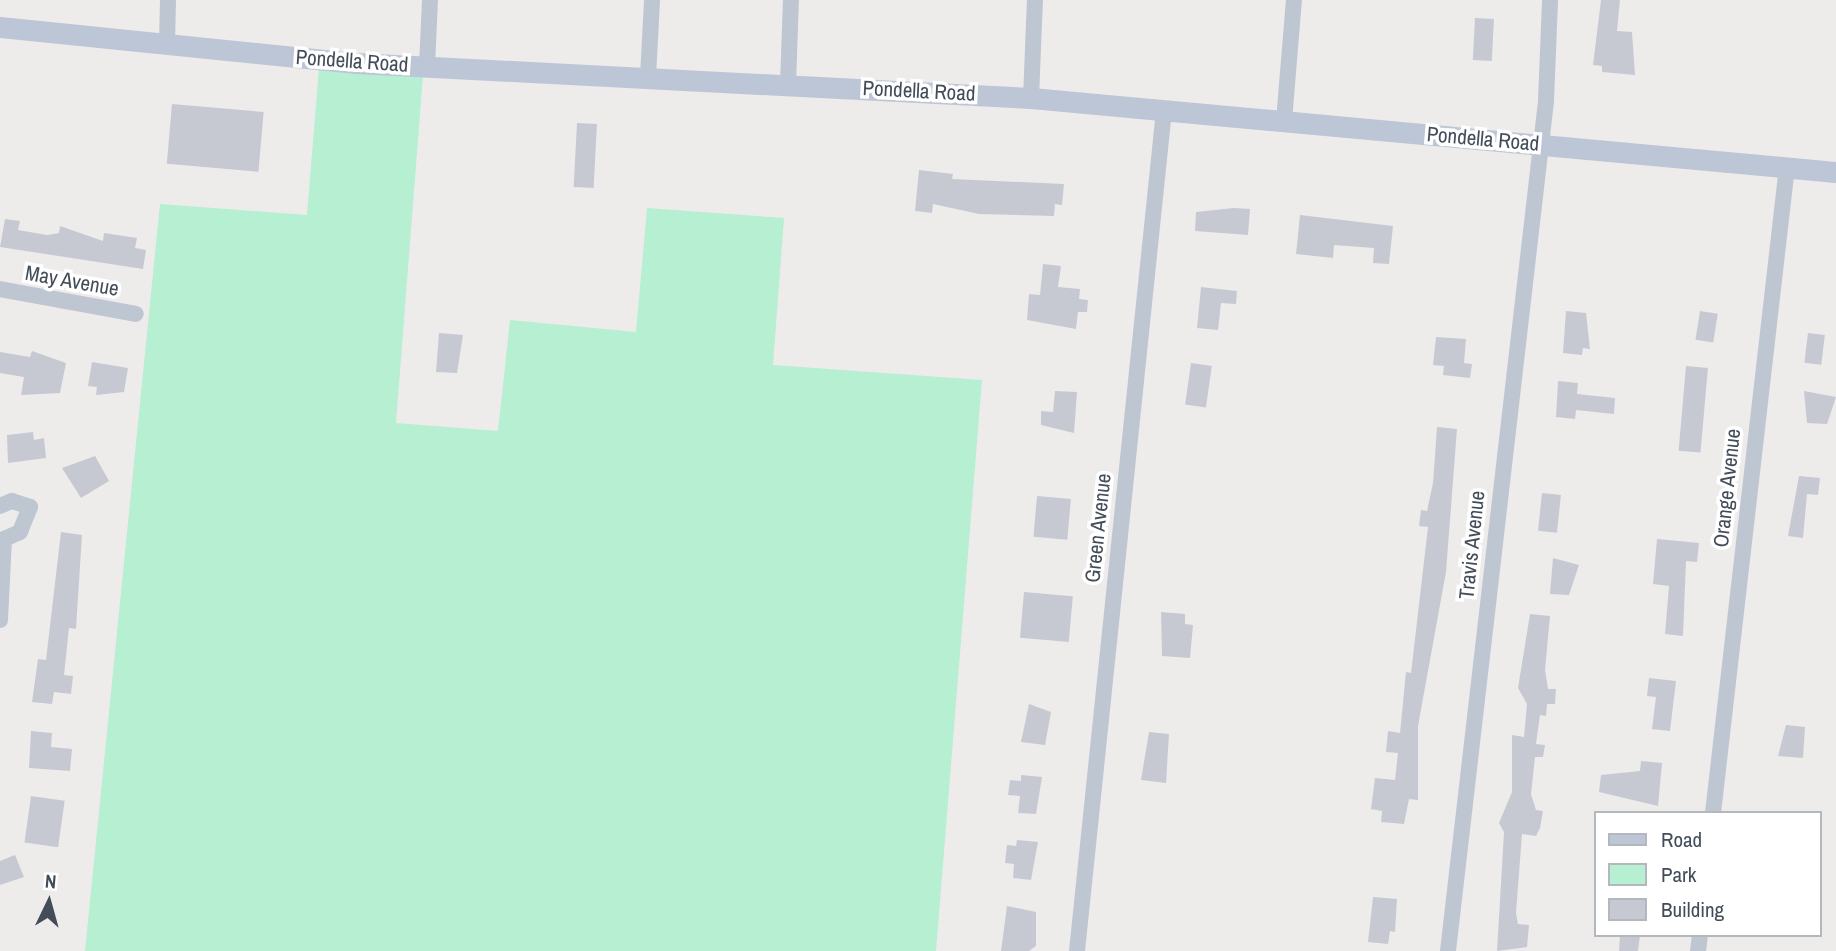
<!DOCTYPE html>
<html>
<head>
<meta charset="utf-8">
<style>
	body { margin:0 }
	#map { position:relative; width:1836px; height:951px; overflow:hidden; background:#eeebeb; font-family:"Archivo Narrow",sans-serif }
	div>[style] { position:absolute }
	.green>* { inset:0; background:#b6efd2 }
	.building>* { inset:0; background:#c7c9d2; transform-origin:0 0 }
	.minor>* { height:16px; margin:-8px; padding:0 8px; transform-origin:8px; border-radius:8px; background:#bec6d2 }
	.secondary>* { height:21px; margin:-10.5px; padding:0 10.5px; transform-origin:10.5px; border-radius:10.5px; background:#bdc6d6 }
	span { translate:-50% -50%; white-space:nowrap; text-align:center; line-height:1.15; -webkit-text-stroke:7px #fff; paint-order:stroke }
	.street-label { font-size:21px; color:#434d59 }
	.legend { position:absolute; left:1594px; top:811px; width:228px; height:126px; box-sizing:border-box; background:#fff; border:2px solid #b4b8bd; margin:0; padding:9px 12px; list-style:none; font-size:21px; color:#434d59 }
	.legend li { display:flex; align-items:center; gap:14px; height:35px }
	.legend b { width:35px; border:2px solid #b4b8bd }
	.north { position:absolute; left:14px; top:867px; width:70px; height:70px; -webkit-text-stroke:5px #fff; paint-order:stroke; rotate:5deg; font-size:19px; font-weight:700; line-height:28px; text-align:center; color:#434d59 }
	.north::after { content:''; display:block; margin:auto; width:24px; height:32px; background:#434d59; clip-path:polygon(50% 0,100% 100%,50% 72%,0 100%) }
</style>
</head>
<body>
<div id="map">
	<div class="green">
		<div style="clip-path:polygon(319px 68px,423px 75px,396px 423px,498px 431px,510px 320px,636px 332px,647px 208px,784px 218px,773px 365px,982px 380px,936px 951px,85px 951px,160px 204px,307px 215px)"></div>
	</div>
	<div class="building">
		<div style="clip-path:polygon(1601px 0,1620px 0,1617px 31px,1632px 32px,1635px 75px,1602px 72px,1602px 66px,1593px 65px)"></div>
		<div style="left:1475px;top:18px;width:19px;height:42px;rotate:3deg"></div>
		<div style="left:172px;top:104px;width:92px;height:60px;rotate:5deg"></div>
		<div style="left:577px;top:123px;width:20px;height:64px;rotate:3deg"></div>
		<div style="clip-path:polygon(919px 170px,953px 174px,952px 179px,1064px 184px,1062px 205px,1055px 204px,1054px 216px,979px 214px,933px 204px,932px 213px,915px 211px)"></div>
		<div style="clip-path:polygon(1234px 208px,1250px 209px,1248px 235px,1195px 231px,1196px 212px)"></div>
		<div style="clip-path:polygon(1300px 215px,1393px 226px,1389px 264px,1373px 263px,1374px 248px,1334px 245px,1333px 258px,1296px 254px)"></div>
		<div style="clip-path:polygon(5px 219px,20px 221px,18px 230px,47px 235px,59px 233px,60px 226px,103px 241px,104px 233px,137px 238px,135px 248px,146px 250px,143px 269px,0 247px)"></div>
		<div style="clip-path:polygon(1043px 264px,1061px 266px,1058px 287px,1080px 289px,1079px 299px,1088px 300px,1087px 312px,1078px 312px,1076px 329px,1027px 320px,1029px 294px,1040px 295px)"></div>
		<div style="clip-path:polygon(1201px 287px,1237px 291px,1236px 304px,1221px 303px,1218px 330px,1197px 328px)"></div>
		<div style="clip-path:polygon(1566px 311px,1586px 313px,1590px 349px,1583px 348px,1582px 355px,1563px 353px)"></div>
		<div style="left:1700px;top:311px;width:18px;height:29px;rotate:9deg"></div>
		<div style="clip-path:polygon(439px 333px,463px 335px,457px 373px,436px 372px)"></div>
		<div style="left:1808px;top:333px;width:17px;height:30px;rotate:7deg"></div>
		<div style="clip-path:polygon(1436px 337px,1466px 339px,1464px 363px,1472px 364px,1470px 378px,1443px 375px,1444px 366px,1433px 365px)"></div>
		<div style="clip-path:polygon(32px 351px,66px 363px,60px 393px,21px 395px,24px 377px,0 373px,0 352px,30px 357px)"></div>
		<div style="clip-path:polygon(92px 362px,128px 368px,124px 392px,96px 395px,97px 387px,88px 386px)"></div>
		<div style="left:1191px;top:363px;width:21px;height:42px;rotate:8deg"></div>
		<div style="left:1686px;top:366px;width:22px;height:85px;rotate:5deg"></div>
		<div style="clip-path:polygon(1558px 381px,1578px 383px,1577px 394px,1615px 398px,1614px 414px,1576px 410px,1575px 419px,1556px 417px)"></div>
		<div style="clip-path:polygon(1055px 391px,1077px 392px,1074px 433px,1041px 425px,1041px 411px,1053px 412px)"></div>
		<div style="clip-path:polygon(1804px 391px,1836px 397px,1827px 424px,1807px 423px)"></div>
		<div style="clip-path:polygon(1437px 427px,1457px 429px,1446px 572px,1418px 726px,1418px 800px,1409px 799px,1404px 824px,1381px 822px,1382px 811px,1371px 809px,1375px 778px,1395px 780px,1398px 753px,1386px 752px,1388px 731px,1400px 733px,1406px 672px,1411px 673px,1428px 527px,1419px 526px,1421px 510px,1427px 511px,1433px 483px)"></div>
		<div style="clip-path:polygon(33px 432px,34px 440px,44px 438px,46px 458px,8px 463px,7px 435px)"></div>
		<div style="clip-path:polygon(95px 456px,109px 481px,81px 498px,62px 468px)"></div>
		<div style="clip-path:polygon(1799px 476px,1820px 478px,1818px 495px,1807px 494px,1803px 538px,1788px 536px)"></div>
		<div style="left:1542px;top:493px;width:19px;height:38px;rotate:6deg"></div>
		<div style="left:1037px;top:496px;width:34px;height:41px;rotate:5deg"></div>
		<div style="clip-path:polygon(61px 532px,82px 535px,76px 629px,69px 628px,64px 675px,73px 676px,71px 694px,54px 692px,52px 704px,32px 702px,38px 659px,46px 660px)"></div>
		<div style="clip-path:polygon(1657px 539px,1699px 543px,1697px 562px,1686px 561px,1683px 636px,1665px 634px,1669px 586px,1653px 584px)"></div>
		<div style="clip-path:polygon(1553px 558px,1579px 565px,1569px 595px,1550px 594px)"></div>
		<div style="left:1024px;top:592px;width:49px;height:46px;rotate:5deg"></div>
		<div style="clip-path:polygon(1161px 612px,1185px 614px,1185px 624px,1193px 625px,1190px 658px,1162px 656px)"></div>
		<div style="clip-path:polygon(1530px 614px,1550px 616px,1545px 670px,1548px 689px,1556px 689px,1555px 704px,1547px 704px,1546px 716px,1540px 715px,1536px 744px,1545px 745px,1543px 757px,1535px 757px,1531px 794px,1536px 810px,1543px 811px,1540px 828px,1536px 836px,1522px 834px,1516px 913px,1518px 924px,1529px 925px,1527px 947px,1497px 951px,1504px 832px,1499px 823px,1512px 792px,1512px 735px,1524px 737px,1527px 704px,1518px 688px)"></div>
		<div style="clip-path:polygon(1649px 678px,1676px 681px,1670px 731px,1652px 729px,1656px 697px,1647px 696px)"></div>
		<div style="clip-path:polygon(1029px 704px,1051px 712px,1045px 745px,1021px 742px)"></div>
		<div style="clip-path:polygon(1786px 725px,1805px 727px,1803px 758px,1778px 756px)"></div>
		<div style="clip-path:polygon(31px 731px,52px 733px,51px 747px,72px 749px,70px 771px,29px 768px)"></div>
		<div style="clip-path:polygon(1149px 732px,1169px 734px,1166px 783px,1141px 780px)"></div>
		<div style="clip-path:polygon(1641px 761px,1662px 763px,1658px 806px,1599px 792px,1601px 775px,1640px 771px)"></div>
		<div style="clip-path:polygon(1021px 775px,1042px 777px,1036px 814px,1018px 813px,1020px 796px,1008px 795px,1010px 780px,1021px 781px)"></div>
		<div style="left:31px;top:796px;width:34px;height:47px;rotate:8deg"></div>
		<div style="clip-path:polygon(1017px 840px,1038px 842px,1031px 880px,1013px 878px,1014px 864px,1005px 863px,1007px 845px,1016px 846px)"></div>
		<div style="clip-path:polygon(15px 855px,24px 877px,0 885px,0 861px)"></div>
		<div style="clip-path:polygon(1373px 897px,1397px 899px,1395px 932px,1390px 931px,1388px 944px,1368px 942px)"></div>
		<div style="clip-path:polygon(1007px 906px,1036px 912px,1036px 946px,1029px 951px,1001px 951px)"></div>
		<div style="clip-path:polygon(1620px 935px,1640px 935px,1638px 951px,1619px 951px)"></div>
	</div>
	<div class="minor">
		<div style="left:167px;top:44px;width:44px;rotate:-88.7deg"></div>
		<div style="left:427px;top:66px;width:66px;rotate:-87.4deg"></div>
		<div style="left:648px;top:77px;width:77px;rotate:-87deg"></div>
		<div style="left:788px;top:84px;width:84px;rotate:-88deg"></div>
		<div style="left:1031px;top:98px;width:98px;rotate:-87.7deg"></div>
		<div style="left:1284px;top:121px;width:121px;rotate:-85.3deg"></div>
		<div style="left:0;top:289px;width:138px;rotate:10.4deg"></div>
		<div style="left:0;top:506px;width:13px;rotate:-23deg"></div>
		<div style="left:12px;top:501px;width:19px;rotate:18deg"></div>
		<div style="left:30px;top:507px;width:27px;rotate:112deg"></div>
		<div style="left:20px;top:532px;width:17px;rotate:156deg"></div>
		<div style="left:0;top:620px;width:81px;rotate:-87.2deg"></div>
		<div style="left:1713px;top:813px;width:650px;rotate:-83.47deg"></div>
		<div style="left:1077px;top:951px;width:845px;rotate:-84.09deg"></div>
		<div style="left:1448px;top:951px;width:856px;rotate:-83.42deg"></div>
		<div style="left:1546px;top:101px;width:101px;rotate:-87.7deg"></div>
		<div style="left:1698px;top:951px;width:16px;rotate:-83deg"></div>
	</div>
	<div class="secondary">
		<div style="left:0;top:27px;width:358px;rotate:5.8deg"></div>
		<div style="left:356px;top:63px;width:676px;rotate:2.97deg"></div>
		<div style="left:1031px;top:98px;width:808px;rotate:5.25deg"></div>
	</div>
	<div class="street-label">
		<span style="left:352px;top:61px;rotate:4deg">Pondella Road</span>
		<span style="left:919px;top:91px;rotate:3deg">Pondella Road</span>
		<span style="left:1483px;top:139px;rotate:5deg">Pondella Road</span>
		<span style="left:72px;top:281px;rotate:10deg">May Avenue</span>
		<span style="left:1727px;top:488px;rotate:-84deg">Orange Avenue</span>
		<span style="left:1098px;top:528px;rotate:-84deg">Green Avenue</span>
		<span style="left:1472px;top:545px;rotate:-84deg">Travis Avenue</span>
	</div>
	<ul class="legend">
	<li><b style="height:9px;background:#bdc6d6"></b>Road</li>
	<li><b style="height:19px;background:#b6efd2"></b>Park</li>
	<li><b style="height:19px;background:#c7c9d2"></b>Building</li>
	</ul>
	<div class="north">N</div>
</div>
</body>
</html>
